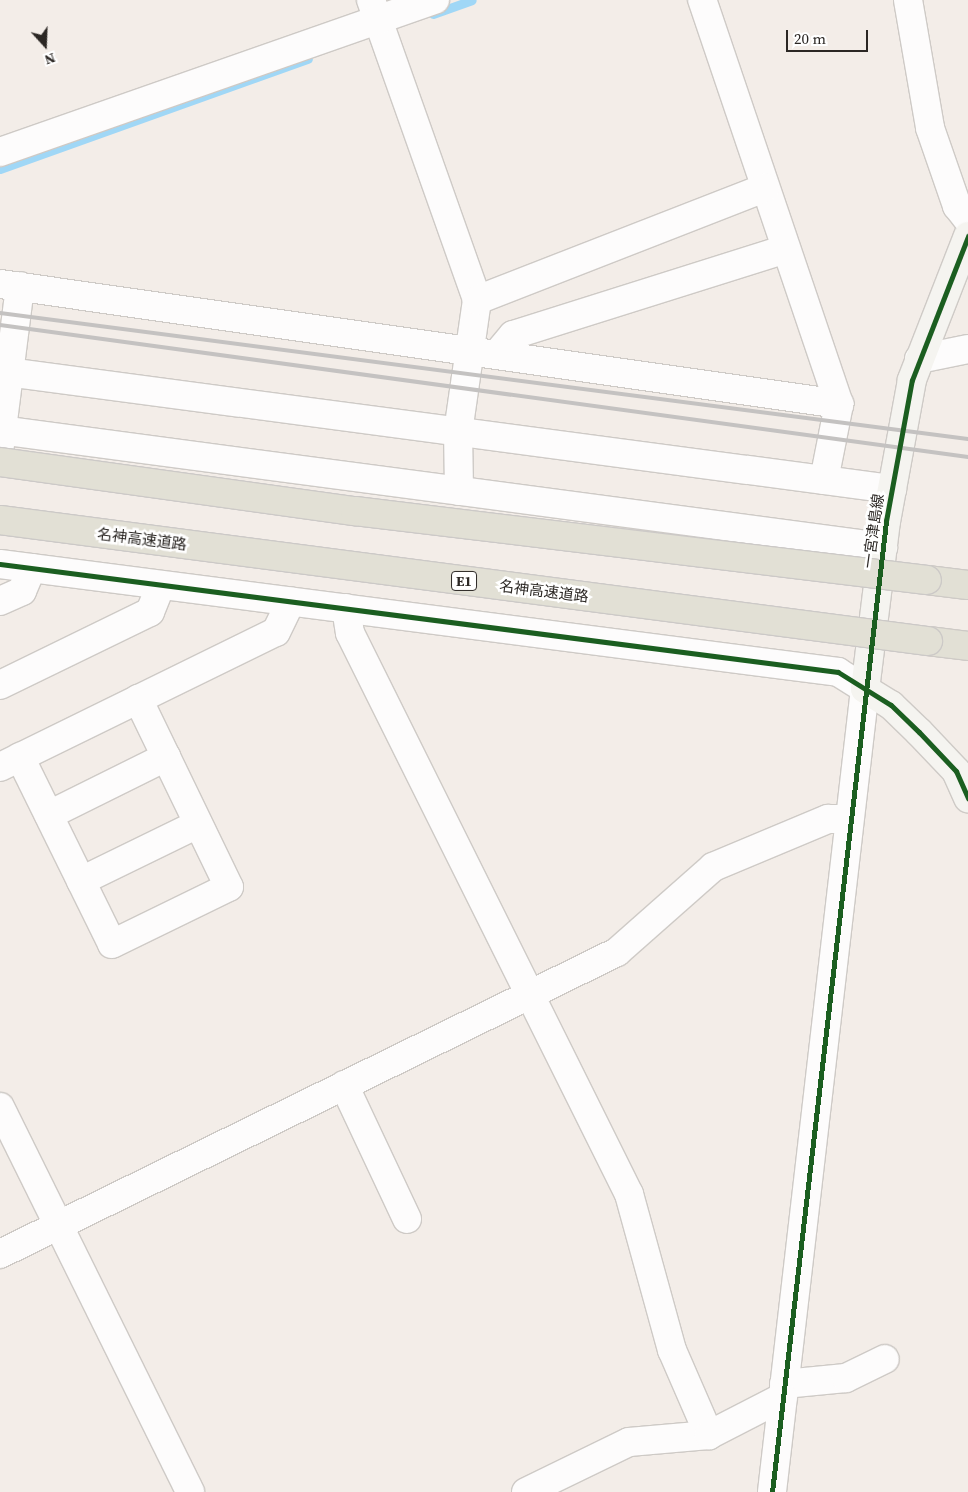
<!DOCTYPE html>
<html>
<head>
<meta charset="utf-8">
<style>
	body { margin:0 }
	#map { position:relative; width:968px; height:1492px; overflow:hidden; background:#f3ede8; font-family:"Source Serif 4","Noto Sans JP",serif }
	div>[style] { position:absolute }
	.stream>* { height:9px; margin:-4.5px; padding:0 4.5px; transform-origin:4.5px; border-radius:4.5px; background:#a0d7f6 }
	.roads { filter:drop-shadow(1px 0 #cecac6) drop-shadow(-1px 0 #cecac6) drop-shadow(0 1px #cecac6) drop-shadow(0 -1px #cecac6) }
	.minor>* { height:28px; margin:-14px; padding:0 14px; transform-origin:14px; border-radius:14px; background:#fdfcfc }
	.secondary>* { height:28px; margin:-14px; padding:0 14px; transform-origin:14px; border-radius:14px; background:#f5f4f0 }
	.motorway>* { height:28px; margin:-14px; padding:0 14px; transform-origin:14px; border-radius:14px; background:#e2e0d5 }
	.rail>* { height:4px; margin:-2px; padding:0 2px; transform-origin:2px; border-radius:2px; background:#c4c2c1 }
	.bridges { filter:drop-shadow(1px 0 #ccc9c7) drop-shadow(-1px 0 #ccc9c7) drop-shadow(0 1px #ccc9c7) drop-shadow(0 -1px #ccc9c7) }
	.motorway-bridge>* { height:28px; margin:-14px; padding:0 14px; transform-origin:14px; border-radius:14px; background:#e2e0d5 }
	.cycleway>* { height:5px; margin:-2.5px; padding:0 2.5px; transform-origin:2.5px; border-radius:2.5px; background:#1b5e20 }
	span { translate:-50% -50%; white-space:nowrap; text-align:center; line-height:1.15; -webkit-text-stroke:5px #fff; paint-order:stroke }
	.shield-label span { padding:1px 4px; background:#fff; border:1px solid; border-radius:4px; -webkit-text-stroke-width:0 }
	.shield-label { font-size:14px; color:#2b2724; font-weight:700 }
	.street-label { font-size:15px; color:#2b2724 }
	.north { position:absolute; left:20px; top:20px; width:50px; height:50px; -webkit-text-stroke:4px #fff; paint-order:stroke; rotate:160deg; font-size:14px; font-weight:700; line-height:20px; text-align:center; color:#2b2724 }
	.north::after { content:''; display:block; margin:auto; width:18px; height:22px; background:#2b2724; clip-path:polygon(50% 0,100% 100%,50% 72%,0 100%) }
	.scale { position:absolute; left:786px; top:30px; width:82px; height:22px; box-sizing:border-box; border:2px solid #2b2724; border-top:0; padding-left:6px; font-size:15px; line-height:18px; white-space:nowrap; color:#2b2724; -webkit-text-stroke:4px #fff; paint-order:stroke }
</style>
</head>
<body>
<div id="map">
	<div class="stream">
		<div style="left:433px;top:14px;width:41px;rotate:-19.7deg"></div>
		<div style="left:0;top:169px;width:327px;rotate:-19.7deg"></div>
	</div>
	<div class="roads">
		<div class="minor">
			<div style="left:371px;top:0;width:318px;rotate:70.5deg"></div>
			<div style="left:477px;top:300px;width:133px;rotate:98.2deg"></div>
			<div style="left:458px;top:432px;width:59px;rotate:89deg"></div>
			<div style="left:908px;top:0;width:130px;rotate:80.2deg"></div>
			<div style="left:930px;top:128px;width:83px;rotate:70.9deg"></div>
			<div style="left:957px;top:206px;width:18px;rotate:52deg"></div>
			<div style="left:0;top:152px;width:461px;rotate:-19.3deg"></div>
			<div style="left:0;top:284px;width:848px;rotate:8.14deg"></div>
			<div style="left:839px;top:404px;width:427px;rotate:-108.7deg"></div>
			<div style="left:477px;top:300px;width:309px;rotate:-21.3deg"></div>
			<div style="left:497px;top:354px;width:25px;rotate:-50deg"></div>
			<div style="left:513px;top:335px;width:285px;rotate:-17.5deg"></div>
			<div style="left:919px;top:359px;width:50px;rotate:-11.5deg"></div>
			<div style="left:0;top:371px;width:900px;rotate:7.54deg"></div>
			<div style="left:0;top:430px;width:891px;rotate:7.55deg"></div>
			<div style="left:0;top:445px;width:160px;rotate:-82.8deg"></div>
			<div style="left:824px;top:480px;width:77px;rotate:-78.8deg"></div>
			<div style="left:0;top:564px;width:845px;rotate:7.34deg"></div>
			<div style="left:838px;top:672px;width:32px;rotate:32deg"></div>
			<div style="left:865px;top:689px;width:808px;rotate:96.61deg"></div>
			<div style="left:0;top:601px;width:24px;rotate:-24deg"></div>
			<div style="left:22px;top:591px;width:25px;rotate:-67deg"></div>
			<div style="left:346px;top:608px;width:25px;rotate:81deg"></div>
			<div style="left:350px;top:633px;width:627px;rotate:63.56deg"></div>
			<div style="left:629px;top:1194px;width:162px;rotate:74.6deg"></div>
			<div style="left:672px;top:1350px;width:93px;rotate:66.5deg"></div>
			<div style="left:0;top:685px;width:167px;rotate:-26deg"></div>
			<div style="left:150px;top:612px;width:29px;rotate:-68deg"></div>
			<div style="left:20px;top:757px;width:208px;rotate:63.8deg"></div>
			<div style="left:112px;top:944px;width:130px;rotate:-26deg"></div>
			<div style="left:229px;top:887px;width:209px;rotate:-115.8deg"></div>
			<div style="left:0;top:767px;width:307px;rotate:-26.1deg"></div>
			<div style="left:276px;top:632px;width:34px;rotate:-64deg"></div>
			<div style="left:49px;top:815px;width:131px;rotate:-26.4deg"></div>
			<div style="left:81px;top:881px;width:130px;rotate:-26deg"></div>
			<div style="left:344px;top:1085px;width:148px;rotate:64.8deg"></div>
			<div style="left:0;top:1107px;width:429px;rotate:63.7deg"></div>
			<div style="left:0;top:1254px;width:687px;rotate:-26.08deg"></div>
			<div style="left:617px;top:952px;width:128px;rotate:-41.5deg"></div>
			<div style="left:713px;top:867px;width:125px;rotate:-22.7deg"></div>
			<div style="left:828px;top:819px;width:21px"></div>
			<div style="left:784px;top:1384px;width:62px;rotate:-5.5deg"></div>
			<div style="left:846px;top:1378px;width:43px;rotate:-26deg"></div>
			<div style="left:526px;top:1492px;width:114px;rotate:-25.9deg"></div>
			<div style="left:629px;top:1442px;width:80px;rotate:-5deg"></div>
			<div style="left:709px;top:1435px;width:83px;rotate:-27.2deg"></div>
		</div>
		<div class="secondary">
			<div style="left:968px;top:236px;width:155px;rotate:111.3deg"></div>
			<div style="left:912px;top:380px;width:143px;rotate:100.4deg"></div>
			<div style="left:886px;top:521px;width:169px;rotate:97.1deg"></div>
			<div style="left:865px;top:689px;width:31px;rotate:32deg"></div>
			<div style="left:891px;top:705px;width:39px;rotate:44deg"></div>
			<div style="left:919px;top:732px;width:54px;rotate:46.5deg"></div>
			<div style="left:956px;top:771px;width:30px;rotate:66deg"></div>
		</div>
		<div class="motorway">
			<div style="left:927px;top:580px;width:41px;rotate:7deg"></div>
			<div style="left:928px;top:641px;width:40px;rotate:7.1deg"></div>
		</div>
	</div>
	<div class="rail">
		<div style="left:0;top:313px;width:976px;rotate:7.42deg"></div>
		<div style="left:0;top:325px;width:977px;rotate:7.77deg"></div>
	</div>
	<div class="bridges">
		<div class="motorway-bridge">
			<div style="left:0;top:462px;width:358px;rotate:7.9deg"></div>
			<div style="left:355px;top:511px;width:576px;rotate:6.88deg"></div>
			<div style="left:0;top:520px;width:936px;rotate:7.43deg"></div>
		</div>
	</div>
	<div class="cycleway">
		<div style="left:0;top:564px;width:845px;rotate:7.34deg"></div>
		<div style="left:838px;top:672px;width:62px;rotate:31.9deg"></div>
		<div style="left:891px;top:705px;width:39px;rotate:44deg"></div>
		<div style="left:919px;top:732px;width:54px;rotate:46.5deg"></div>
		<div style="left:956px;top:771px;width:30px;rotate:66deg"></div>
		<div style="left:772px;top:1492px;width:978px;rotate:-83.3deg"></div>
		<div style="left:886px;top:521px;width:143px;rotate:-79.6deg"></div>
		<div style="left:912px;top:380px;width:155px;rotate:-68.7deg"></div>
	</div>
	<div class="shield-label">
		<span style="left:464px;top:581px">E1</span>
	</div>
	<div class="street-label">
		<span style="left:873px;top:531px;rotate:-82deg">一宮津島線</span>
		<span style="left:142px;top:539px;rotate:7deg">名神高速道路</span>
		<span style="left:544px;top:591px;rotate:7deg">名神高速道路</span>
	</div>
	<div class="north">N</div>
	<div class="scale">20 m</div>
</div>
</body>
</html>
